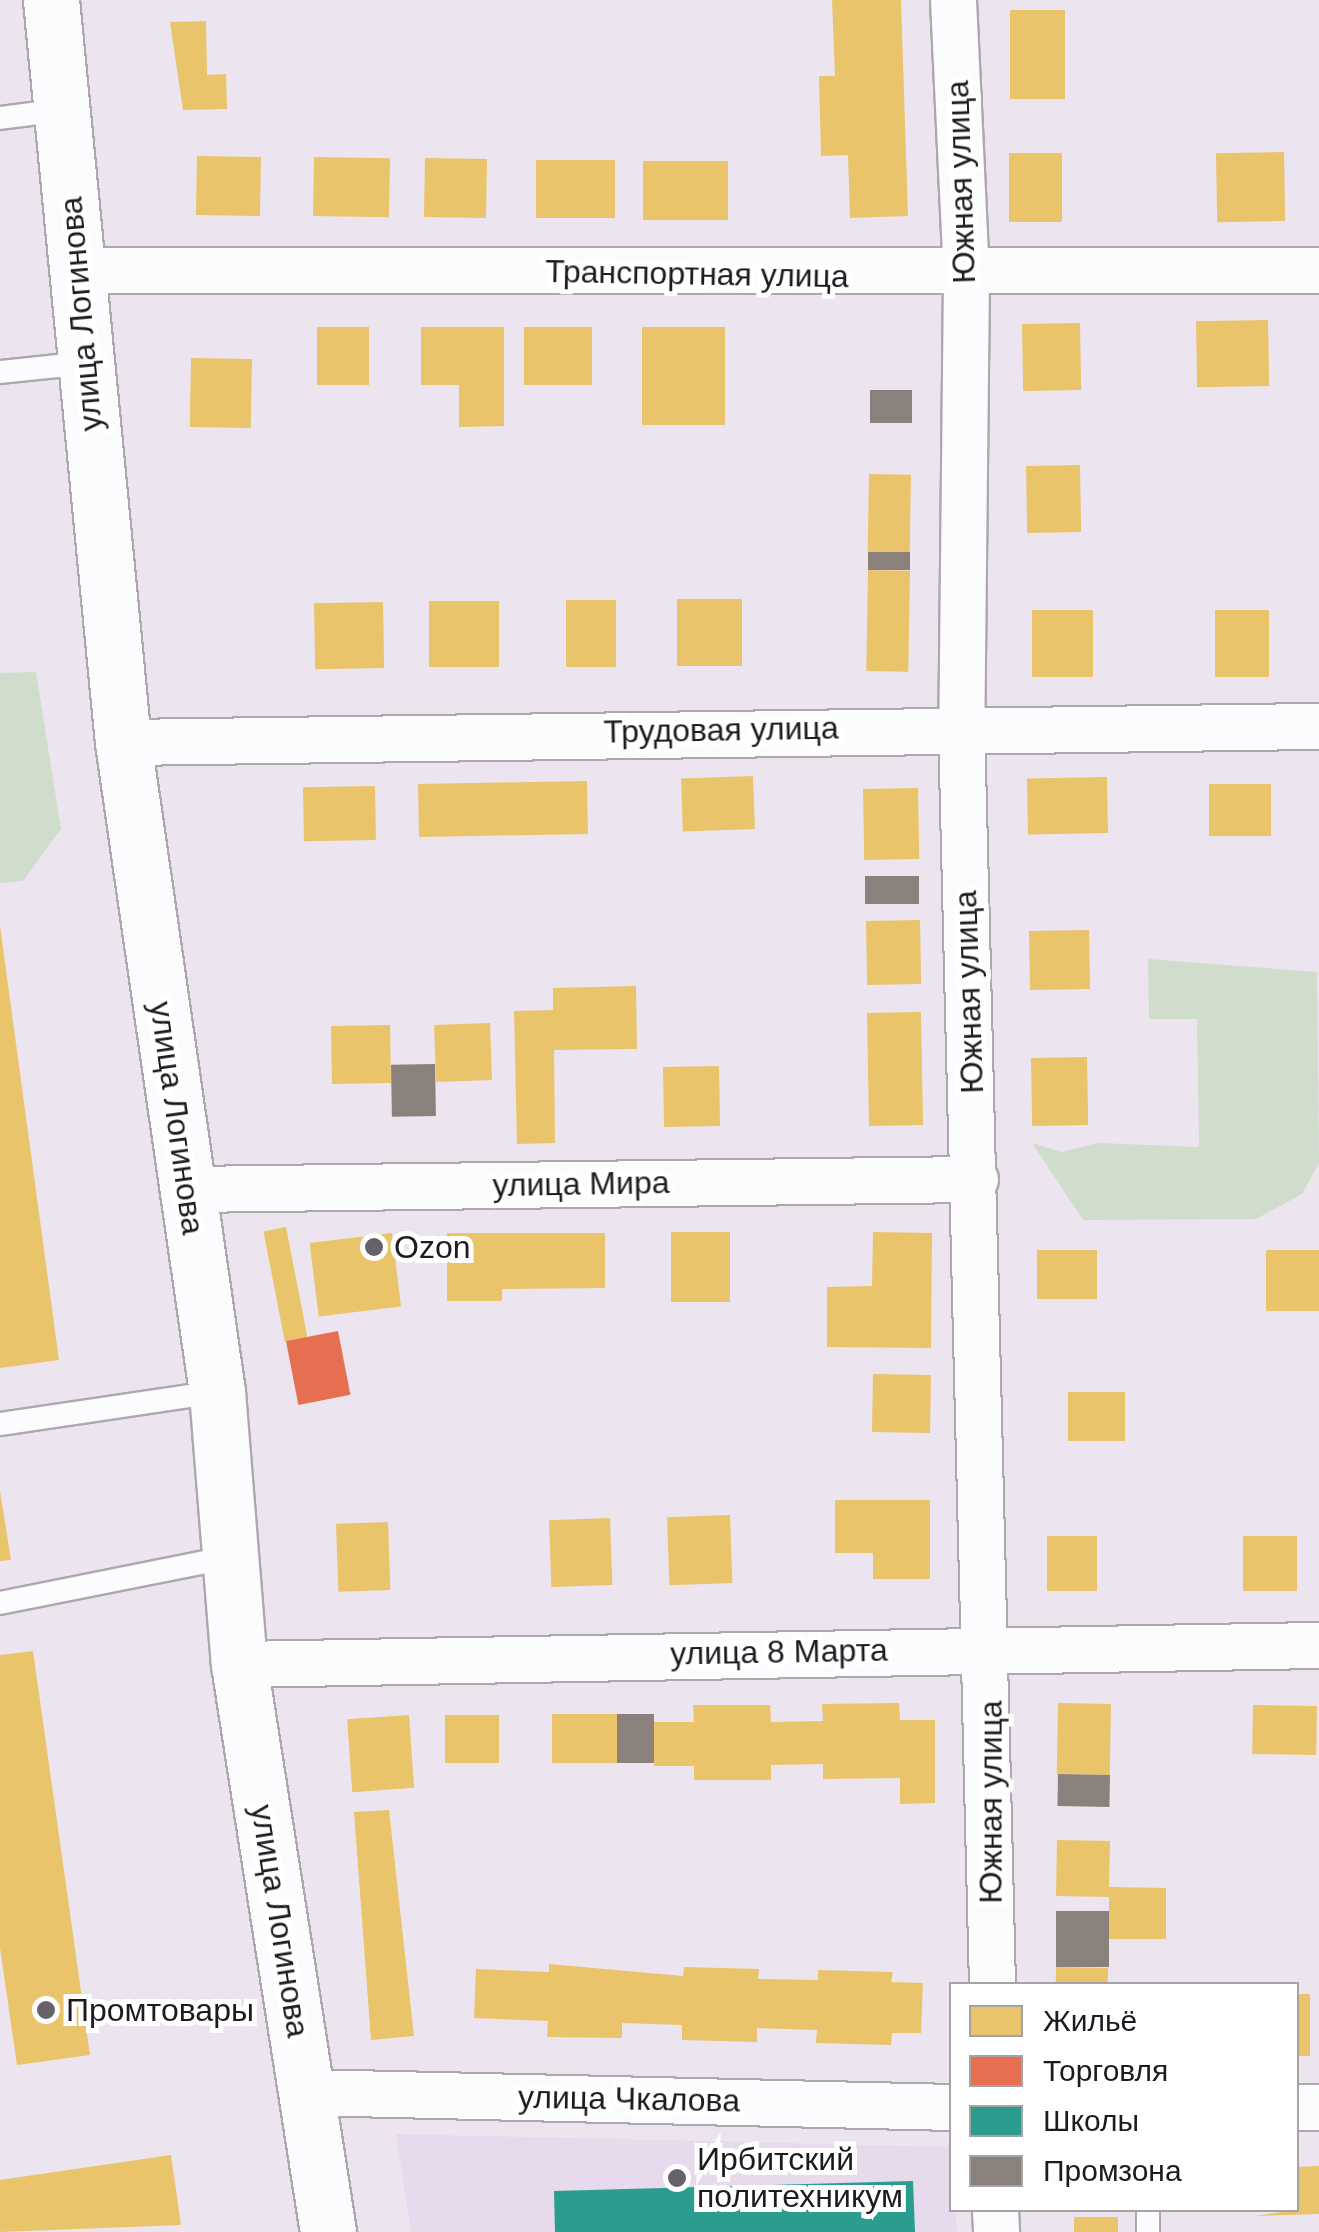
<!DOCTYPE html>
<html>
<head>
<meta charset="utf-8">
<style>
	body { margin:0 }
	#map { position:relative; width:1319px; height:2232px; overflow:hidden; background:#ece5ef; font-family:Helvetica,sans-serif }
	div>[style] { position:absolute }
	.built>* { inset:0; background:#e6daec }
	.green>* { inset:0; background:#d0ddcc }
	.homes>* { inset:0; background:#e9c46a; transform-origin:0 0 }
	.shops>* { inset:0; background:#e76f51; transform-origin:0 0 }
	.schools>* { inset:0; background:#2a9d8f }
	.industry>* { inset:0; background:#8a817c; transform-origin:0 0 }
	.roads { filter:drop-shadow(2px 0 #ada8b0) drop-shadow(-2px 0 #ada8b0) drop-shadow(0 2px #ada8b0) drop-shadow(0 -2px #ada8b0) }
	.service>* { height:22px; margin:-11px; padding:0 11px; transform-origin:11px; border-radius:11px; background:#fcfbfd }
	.minor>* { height:45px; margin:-22.5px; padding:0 22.5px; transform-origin:22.5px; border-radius:22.5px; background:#fcfbfd }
	.tertiary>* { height:55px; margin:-27.5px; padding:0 27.5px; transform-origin:27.5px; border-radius:27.5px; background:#fcfbfd }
	.dots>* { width:28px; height:28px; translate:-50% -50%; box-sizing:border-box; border:5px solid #fff; border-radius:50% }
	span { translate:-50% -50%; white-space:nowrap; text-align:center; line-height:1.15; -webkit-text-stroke:10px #fff; paint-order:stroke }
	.street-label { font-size:32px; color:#1f1a21 }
	.poi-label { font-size:32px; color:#1f1a21 }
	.left { translate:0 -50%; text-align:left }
	.legend { position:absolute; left:949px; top:1982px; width:350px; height:230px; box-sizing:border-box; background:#fff; border:2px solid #a5a3a6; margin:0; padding:12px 18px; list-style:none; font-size:30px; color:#1f1a21 }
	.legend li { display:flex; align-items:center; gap:20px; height:50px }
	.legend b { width:50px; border:2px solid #a5a3a6 }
</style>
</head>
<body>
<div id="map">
	<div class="built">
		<div style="clip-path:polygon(396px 2134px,951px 2147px,957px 2232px,411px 2232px)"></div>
	</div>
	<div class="green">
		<div style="clip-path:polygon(36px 672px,61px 829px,23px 881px,0 883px,0 673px)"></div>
		<div style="clip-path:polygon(1148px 959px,1317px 972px,1319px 1163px,1302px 1194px,1256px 1219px,1083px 1220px,1032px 1143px,1062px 1152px,1099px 1143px,1199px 1147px,1197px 1019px,1149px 1019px)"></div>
	</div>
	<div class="homes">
		<div style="clip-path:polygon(832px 0,901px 0,908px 216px,850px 218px,848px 155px,821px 156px,819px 76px,835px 76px)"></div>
		<div style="left:1010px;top:10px;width:55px;height:89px"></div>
		<div style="clip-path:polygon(206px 21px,207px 75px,226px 74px,227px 109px,183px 110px,170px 22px)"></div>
		<div style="left:1284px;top:152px;width:69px;height:68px;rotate:89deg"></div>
		<div style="left:1009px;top:153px;width:53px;height:69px"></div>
		<div style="left:197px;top:156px;width:64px;height:59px;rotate:1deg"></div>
		<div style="left:314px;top:157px;width:76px;height:59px;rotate:1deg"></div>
		<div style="left:425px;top:158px;width:62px;height:59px;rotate:1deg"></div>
		<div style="left:536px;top:160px;width:79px;height:58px"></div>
		<div style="left:643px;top:161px;width:85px;height:59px"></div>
		<div style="left:1268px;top:320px;width:66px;height:72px;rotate:89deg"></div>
		<div style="left:1080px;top:323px;width:67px;height:58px;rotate:89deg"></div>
		<div style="left:369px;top:327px;width:58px;height:52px;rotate:90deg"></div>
		<div style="clip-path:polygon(421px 327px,504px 327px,504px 426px,459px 427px,459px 385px,421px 385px)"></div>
		<div style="left:524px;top:327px;width:68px;height:58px"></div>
		<div style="left:642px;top:327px;width:83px;height:98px"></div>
		<div style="left:191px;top:358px;width:61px;height:69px;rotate:1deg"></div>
		<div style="left:1080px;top:465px;width:67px;height:54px;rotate:89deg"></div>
		<div style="left:869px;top:474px;width:42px;height:78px;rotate:1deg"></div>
		<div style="left:868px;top:570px;width:42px;height:101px;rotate:1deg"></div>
		<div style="left:677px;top:599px;width:65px;height:67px"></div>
		<div style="left:566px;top:600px;width:50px;height:67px"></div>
		<div style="left:499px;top:601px;width:66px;height:70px;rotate:90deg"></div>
		<div style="left:383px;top:602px;width:66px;height:69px;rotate:89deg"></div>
		<div style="left:1032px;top:610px;width:61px;height:67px"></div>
		<div style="left:1215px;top:610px;width:54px;height:67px"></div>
		<div style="left:753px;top:776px;width:53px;height:72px;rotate:88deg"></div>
		<div style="left:1107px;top:777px;width:56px;height:80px;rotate:89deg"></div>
		<div style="left:587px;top:781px;width:53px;height:169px;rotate:89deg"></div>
		<div style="left:1209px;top:784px;width:62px;height:52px"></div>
		<div style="left:375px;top:786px;width:54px;height:72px;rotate:89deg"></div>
		<div style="left:918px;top:788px;width:71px;height:55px;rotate:89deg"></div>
		<div style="left:920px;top:920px;width:64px;height:54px;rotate:89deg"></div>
		<div style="clip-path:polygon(0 926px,59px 1360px,0 1368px)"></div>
		<div style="left:1089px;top:930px;width:59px;height:60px;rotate:89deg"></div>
		<div style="clip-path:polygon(636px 986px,637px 1049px,554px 1050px,555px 1143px,517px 1144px,514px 1011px,553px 1010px,553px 988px)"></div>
		<div style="left:921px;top:1012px;width:113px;height:54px;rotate:89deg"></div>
		<div style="left:490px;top:1023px;width:57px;height:56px;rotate:88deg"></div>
		<div style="left:390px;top:1025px;width:58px;height:59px;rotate:89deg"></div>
		<div style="left:1087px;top:1057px;width:68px;height:56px;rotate:89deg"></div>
		<div style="left:719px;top:1066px;width:60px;height:56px;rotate:89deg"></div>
		<div style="left:286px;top:1227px;width:112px;height:23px;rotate:79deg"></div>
		<div style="left:671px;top:1232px;width:59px;height:70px"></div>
		<div style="clip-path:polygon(873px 1232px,932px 1233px,931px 1348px,827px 1347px,827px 1287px,872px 1286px)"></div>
		<div style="left:392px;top:1233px;width:74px;height:83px;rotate:83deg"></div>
		<div style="clip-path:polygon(447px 1233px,605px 1233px,605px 1288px,502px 1289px,502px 1301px,447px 1301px)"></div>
		<div style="left:1037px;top:1250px;width:60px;height:49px"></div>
		<div style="left:1266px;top:1250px;width:53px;height:61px"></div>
		<div style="left:873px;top:1374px;width:58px;height:58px;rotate:1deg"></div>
		<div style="left:1125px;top:1392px;width:49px;height:57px;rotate:90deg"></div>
		<div style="clip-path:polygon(0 1491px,11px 1560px,0 1561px)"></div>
		<div style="clip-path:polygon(835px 1500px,930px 1500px,930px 1579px,873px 1579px,873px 1553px,835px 1553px)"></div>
		<div style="left:730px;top:1515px;width:68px;height:63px;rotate:88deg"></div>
		<div style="left:610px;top:1518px;width:67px;height:61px;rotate:88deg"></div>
		<div style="left:388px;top:1522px;width:68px;height:52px;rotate:88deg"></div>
		<div style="left:1047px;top:1536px;width:50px;height:55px"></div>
		<div style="left:1243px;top:1536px;width:54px;height:55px"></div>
		<div style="clip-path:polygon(33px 1651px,90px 2055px,17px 2065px,0 1948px,0 1655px)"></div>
		<div style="clip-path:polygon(899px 1703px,900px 1720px,935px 1720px,935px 1803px,900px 1804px,900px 1778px,823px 1779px,823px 1764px,771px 1765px,771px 1780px,694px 1780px,694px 1766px,654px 1766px,654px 1722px,694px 1722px,693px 1705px,770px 1705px,771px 1722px,823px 1721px,822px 1704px)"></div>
		<div style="left:1058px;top:1703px;width:53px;height:71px;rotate:1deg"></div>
		<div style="left:1253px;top:1705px;width:64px;height:49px;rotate:1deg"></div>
		<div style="left:617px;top:1714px;width:49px;height:65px;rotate:90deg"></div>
		<div style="left:409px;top:1715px;width:73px;height:62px;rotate:86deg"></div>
		<div style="left:499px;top:1715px;width:48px;height:54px;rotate:90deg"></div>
		<div style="clip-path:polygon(389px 1810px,414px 2036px,371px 2040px,354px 1812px)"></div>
		<div style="clip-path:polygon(1057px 1840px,1110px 1841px,1109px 1887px,1166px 1888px,1166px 1939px,1109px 1939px,1109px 1897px,1056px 1896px)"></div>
		<div style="clip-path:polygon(549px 1964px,683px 1976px,684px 1967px,759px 1969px,758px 1979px,818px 1980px,818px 1970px,893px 1972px,891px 1982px,923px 1983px,921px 2033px,892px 2033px,891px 2045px,816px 2043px,817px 2030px,757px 2028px,757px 2042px,682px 2040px,682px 2025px,622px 2023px,622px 2038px,547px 2037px,548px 2021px,474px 2018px,476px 1969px,549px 1972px)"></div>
		<div style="left:1056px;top:1967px;width:52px;height:17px;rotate:1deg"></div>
		<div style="left:1296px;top:1994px;width:14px;height:62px"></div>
		<div style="clip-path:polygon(171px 2155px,181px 2225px,0 2232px,0 2180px)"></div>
		<div style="clip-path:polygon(1319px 2166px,1319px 2214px,1255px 2216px,1296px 2210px,1296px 2167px)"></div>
		<div style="left:1118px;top:2217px;width:15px;height:44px;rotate:90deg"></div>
	</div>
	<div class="shops">
		<div style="left:338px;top:1331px;width:65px;height:53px;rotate:79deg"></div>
	</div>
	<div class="schools">
		<div style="clip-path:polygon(913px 2181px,915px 2232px,555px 2232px,554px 2191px)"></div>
	</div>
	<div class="industry">
		<div style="left:870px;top:390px;width:42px;height:33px"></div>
		<div style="left:868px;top:552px;width:42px;height:18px"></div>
		<div style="left:865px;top:876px;width:54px;height:28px"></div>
		<div style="left:435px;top:1064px;width:52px;height:44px;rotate:89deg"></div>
		<div style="left:617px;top:1714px;width:37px;height:49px"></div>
		<div style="left:1058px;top:1774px;width:52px;height:32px;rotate:1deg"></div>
		<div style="left:1056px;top:1911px;width:53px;height:56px"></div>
	</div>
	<div class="roads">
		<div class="service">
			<div style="left:0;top:118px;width:63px;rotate:-7.4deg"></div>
			<div style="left:0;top:372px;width:85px;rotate:-6deg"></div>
			<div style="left:0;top:1424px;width:219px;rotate:-8.4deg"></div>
			<div style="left:0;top:1603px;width:236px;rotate:-11.3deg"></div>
			<div style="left:1148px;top:2210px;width:22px;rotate:90deg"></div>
		</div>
		<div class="minor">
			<div style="left:953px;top:0;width:277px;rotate:87.3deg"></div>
			<div style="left:966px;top:277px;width:449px;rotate:90.6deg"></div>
			<div style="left:961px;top:726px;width:1258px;rotate:88.59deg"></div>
			<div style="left:75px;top:270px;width:1244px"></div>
			<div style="left:123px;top:742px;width:1196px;rotate:-0.77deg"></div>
			<div style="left:187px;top:1189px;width:788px;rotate:-0.73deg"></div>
			<div style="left:239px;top:1664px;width:1080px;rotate:-1.01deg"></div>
			<div style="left:307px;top:2092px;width:645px;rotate:1.33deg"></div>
			<div style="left:1296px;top:2107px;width:23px"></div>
			<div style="left:995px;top:2210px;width:22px;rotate:87deg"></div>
		</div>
		<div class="tertiary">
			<div style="left:51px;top:0;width:745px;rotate:84.46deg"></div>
			<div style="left:123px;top:742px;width:657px;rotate:81.77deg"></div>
			<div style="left:217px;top:1392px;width:273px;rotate:85.4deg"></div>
			<div style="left:239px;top:1664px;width:575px;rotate:81.09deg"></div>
		</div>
	</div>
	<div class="dots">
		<div style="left:374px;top:1247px;background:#676169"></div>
		<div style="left:46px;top:2010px;background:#676169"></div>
		<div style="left:677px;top:2178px;background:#676169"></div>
	</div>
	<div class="street-label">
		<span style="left:961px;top:182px;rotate:-92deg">Южная улица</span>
		<span style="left:697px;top:274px;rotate:1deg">Транспортная улица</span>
		<span style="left:81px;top:314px;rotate:-95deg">улица Логинова</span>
		<span style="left:721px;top:730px;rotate:-1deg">Трудовая улица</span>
		<span style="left:969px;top:992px;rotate:-92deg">Южная улица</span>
		<span style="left:177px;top:1118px;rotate:82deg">улица Логинова</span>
		<span style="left:581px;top:1184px;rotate:-1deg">улица Мира</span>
		<span style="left:779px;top:1652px;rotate:-1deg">улица 8 Марта</span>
		<span style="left:991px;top:1802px;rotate:-90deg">Южная улица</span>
		<span style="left:280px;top:1921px;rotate:81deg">улица Логинова</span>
		<span style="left:629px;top:2099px;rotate:1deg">улица Чкалова</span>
	</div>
	<div class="poi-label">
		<span class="left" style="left:394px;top:1247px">Ozon</span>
		<span class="left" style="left:66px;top:2010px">Промтовары</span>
		<span class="left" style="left:697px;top:2178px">Ирбитский<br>политехникум</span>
	</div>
	<ul class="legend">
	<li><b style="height:28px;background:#e9c46a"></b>Жильё</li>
	<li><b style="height:28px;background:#e76f51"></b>Торговля</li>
	<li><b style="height:28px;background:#2a9d8f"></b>Школы</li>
	<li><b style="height:28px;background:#8a817c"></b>Промзона</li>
	</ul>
</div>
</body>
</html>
